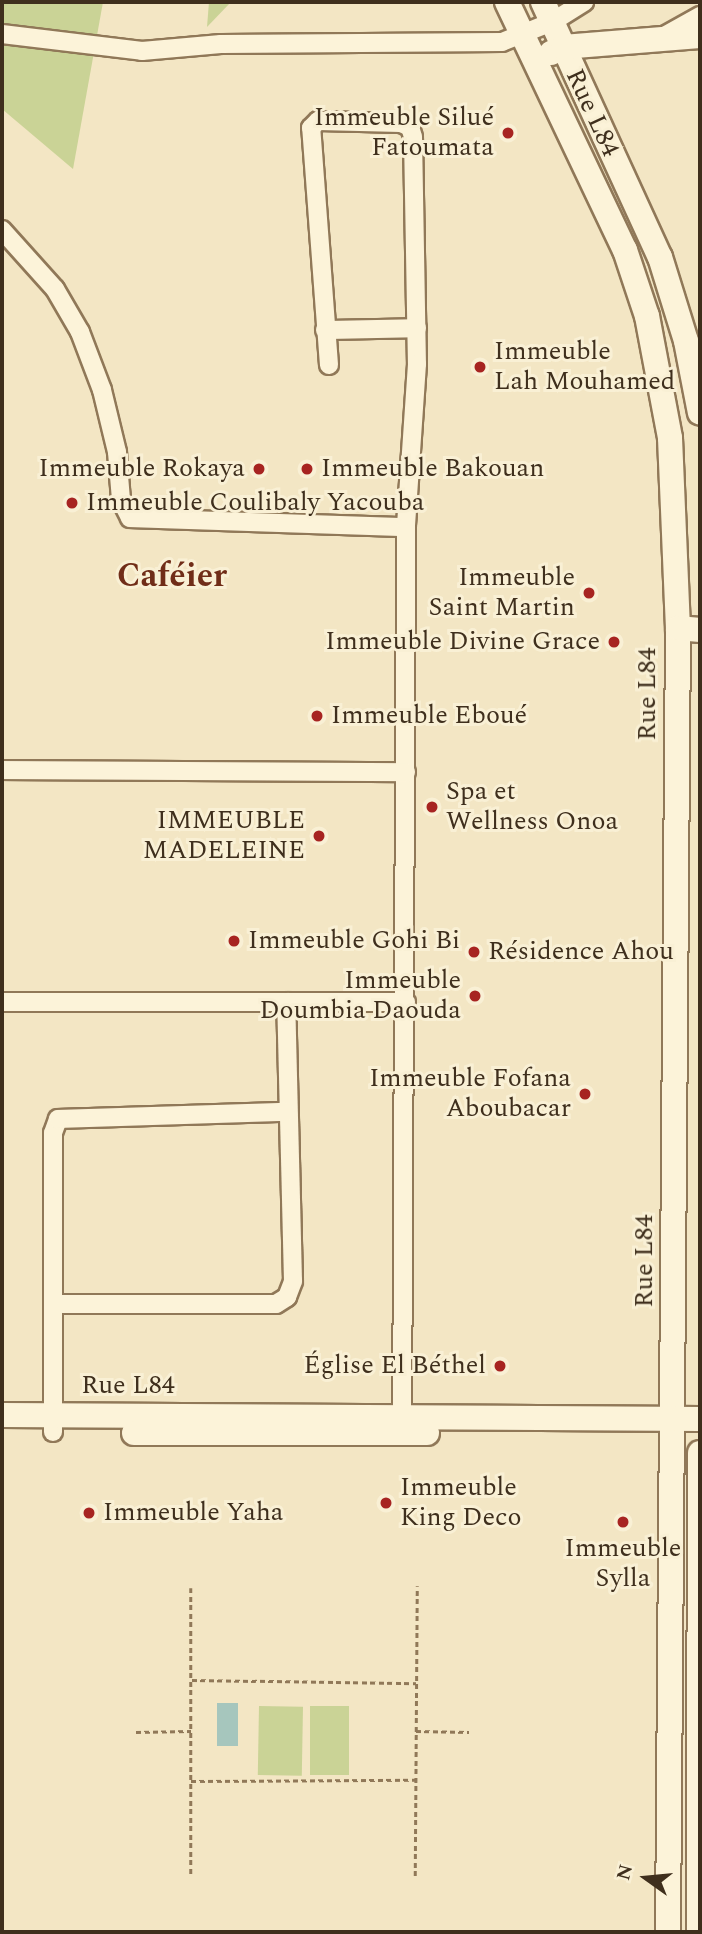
<!DOCTYPE html>
<html>
<head>
<meta charset="utf-8">
<style>
	body { margin:0 }
	#map { position:relative; width:702px; height:1934px; overflow:hidden; background:#f3e6c4; font-family:Spectral,serif }
	div>[style] { position:absolute }
	.green>* { inset:0; background:#cad396; transform-origin:0 0 }
	.water>* { inset:0; background:#a6c6bd; transform-origin:0 0 }
	.path>* { height:2.5px; margin-top:-1.25px; transform-origin:0; background:repeating-linear-gradient(90deg,#907858 0 5px,transparent 0 8.5px) }
	.roads { filter:drop-shadow(2px 0 #907858) drop-shadow(-2px 0 #907858) drop-shadow(0 2px #907858) drop-shadow(0 -2px #907858) }
	.street>* { height:18px; margin:-9px; padding:0 9px; transform-origin:9px; border-radius:9px; background:#fcf3d9 }
	.secondary>* { height:24px; margin:-12px; padding:0 12px; transform-origin:12px; border-radius:12px; background:#fcf3d9 }
	.dots>* { width:19px; height:19px; translate:-50% -50%; box-sizing:border-box; border:4px solid #f9f0d5; border-radius:50% }
	span { translate:-50% -50%; white-space:nowrap; text-align:center; line-height:1.15; -webkit-text-stroke:6px #f9f0d5; paint-order:stroke }
	.street-label { font-size:26px; color:#3f2f1d }
	.poi-label { font-size:26px; color:#3f2f1d }
	.right { translate:-100% -50%; text-align:right }
	.left { translate:0 -50%; text-align:left }
	.district-label { font-size:33px; color:#702d18; font-weight:700 }
	.frame { position:absolute; inset:0; border:4px solid #3f2f1d; pointer-events:none }
	.north { position:absolute; left:611px; top:1843px; width:70px; height:70px; -webkit-text-stroke:5px #f9f0d5; paint-order:stroke; rotate:285deg; font-size:19px; font-weight:700; line-height:28px; text-align:center; color:#3f2f1d }
	.north::after { content:''; display:block; margin:auto; width:24px; height:32px; background:#3f2f1d; clip-path:polygon(50% 0,100% 100%,50% 72%,0 100%) }
</style>
</head>
<body>
<div id="map">
	<div class="green">
		<div style="clip-path:polygon(2px 2px,103px 2px,73px 169px,2px 109px)"></div>
		<div style="clip-path:polygon(209px 2px,231px 2px,207px 27px)"></div>
		<div style="left:259px;top:1706px;width:44px;height:69px;rotate:1deg"></div>
		<div style="left:310px;top:1706px;width:39px;height:69px"></div>
	</div>
	<div class="water">
		<div style="left:217px;top:1703px;width:21px;height:43px"></div>
	</div>
	<div class="path">
		<div style="left:191px;top:1588px;width:287px;rotate:90deg"></div>
		<div style="left:192px;top:1680px;width:224px;rotate:0.8deg"></div>
		<div style="left:416px;top:1731px;width:53px;rotate:1.1deg"></div>
		<div style="left:136px;top:1732px;width:55px;rotate:-1deg"></div>
		<div style="left:191px;top:1781px;width:224px;rotate:-0.3deg"></div>
		<div style="left:415px;top:1876px;width:290px;rotate:-89.6deg"></div>
	</div>
	<div class="roads">
		<div class="street">
			<div style="left:2px;top:34px;width:141px;rotate:6.9deg"></div>
			<div style="left:142px;top:51px;width:79px;rotate:-5.1deg"></div>
			<div style="left:221px;top:44px;width:281px;rotate:-0.4deg"></div>
			<div style="left:502px;top:42px;width:54px;rotate:-21.8deg"></div>
			<div style="left:552px;top:22px;width:38px;rotate:-32deg"></div>
			<div style="left:664px;top:36px;width:41px;rotate:-29.1deg"></div>
			<div style="left:2px;top:230px;width:79px;rotate:48.1deg"></div>
			<div style="left:55px;top:289px;width:50px;rotate:59.8deg"></div>
			<div style="left:80px;top:332px;width:62px;rotate:69.2deg"></div>
			<div style="left:102px;top:390px;width:64px;rotate:76.4deg"></div>
			<div style="left:117px;top:452px;width:48px;rotate:85.2deg"></div>
			<div style="left:121px;top:500px;width:20px;rotate:63deg"></div>
			<div style="left:130px;top:518px;width:276px;rotate:1.9deg"></div>
			<div style="left:325px;top:330px;width:92px;rotate:-1.2deg"></div>
			<div style="left:329px;top:365px;width:238px;rotate:-94.3deg"></div>
			<div style="left:311px;top:128px;width:10px;rotate:-45deg"></div>
			<div style="left:318px;top:121px;width:83px;rotate:1.4deg"></div>
			<div style="left:401px;top:123px;width:10px;rotate:24deg"></div>
			<div style="left:410px;top:127px;width:10px;rotate:73deg"></div>
			<div style="left:413px;top:137px;width:227px;rotate:89deg"></div>
			<div style="left:417px;top:364px;width:163px;rotate:93.9deg"></div>
			<div style="left:406px;top:527px;width:900px;rotate:90.25deg"></div>
			<div style="left:2px;top:770px;width:404px;rotate:0.3deg"></div>
			<div style="left:2px;top:1002px;width:404px"></div>
			<div style="left:54px;top:1304px;width:222px"></div>
			<div style="left:276px;top:1304px;width:13px;rotate:-32deg"></div>
			<div style="left:287px;top:1297px;width:17px;rotate:-69deg"></div>
			<div style="left:293px;top:1281px;width:279px;rotate:-91.4deg"></div>
			<div style="left:53px;top:1432px;width:299px;rotate:-90deg"></div>
			<div style="left:53px;top:1133px;width:15px;rotate:-70deg"></div>
			<div style="left:58px;top:1119px;width:228px;rotate:-1.8deg"></div>
		</div>
		<div class="secondary">
			<div style="left:507px;top:2px;width:275px;rotate:64.6deg"></div>
			<div style="left:625px;top:250px;width:70px;rotate:71.6deg"></div>
			<div style="left:647px;top:316px;width:124px;rotate:79.3deg"></div>
			<div style="left:670px;top:438px;width:190px;rotate:87.6deg"></div>
			<div style="left:678px;top:628px;width:1304px;rotate:90.44deg"></div>
			<div style="left:543px;top:2px;width:281px;rotate:65.4deg"></div>
			<div style="left:660px;top:257px;width:88px;rotate:72.8deg"></div>
			<div style="left:686px;top:341px;width:73px;rotate:79deg"></div>
			<div style="left:551px;top:53px;width:13px;rotate:-27deg"></div>
			<div style="left:563px;top:47px;width:137px;rotate:-4.6deg"></div>
			<div style="left:678px;top:628px;width:22px;rotate:5deg"></div>
			<div style="left:2px;top:1415px;width:698px;rotate:0.33deg"></div>
			<div style="left:134px;top:1433px;width:293px"></div>
			<div style="left:699px;top:1932px;width:479px;rotate:-89.9deg"></div>
		</div>
	</div>
	<div class="dots">
		<div style="left:508px;top:133px;background:#a72421"></div>
		<div style="left:480px;top:367px;background:#a72421"></div>
		<div style="left:259px;top:469px;background:#a72421"></div>
		<div style="left:307px;top:469px;background:#a72421"></div>
		<div style="left:72px;top:503px;background:#a72421"></div>
		<div style="left:589px;top:593px;background:#a72421"></div>
		<div style="left:614px;top:642px;background:#a72421"></div>
		<div style="left:317px;top:716px;background:#a72421"></div>
		<div style="left:432px;top:807px;background:#a72421"></div>
		<div style="left:319px;top:836px;background:#a72421"></div>
		<div style="left:234px;top:941px;background:#a72421"></div>
		<div style="left:474px;top:952px;background:#a72421"></div>
		<div style="left:475px;top:996px;background:#a72421"></div>
		<div style="left:585px;top:1094px;background:#a72421"></div>
		<div style="left:500px;top:1366px;background:#a72421"></div>
		<div style="left:386px;top:1503px;background:#a72421"></div>
		<div style="left:89px;top:1513px;background:#a72421"></div>
		<div style="left:623px;top:1522px;background:#a72421"></div>
	</div>
	<div class="street-label">
		<span style="left:592px;top:113px;rotate:65deg">Rue L84</span>
		<span style="left:648px;top:694px;rotate:-90deg">Rue L84</span>
		<span style="left:645px;top:1261px;rotate:-90deg">Rue L84</span>
		<span style="left:128px;top:1386px">Rue L84</span>
	</div>
	<div class="poi-label">
		<span class="right" style="left:494px;top:133px">Immeuble Silué<br>Fatoumata</span>
		<span class="left" style="left:494px;top:367px">Immeuble<br>Lah Mouhamed</span>
		<span class="right" style="left:245px;top:469px">Immeuble Rokaya</span>
		<span class="left" style="left:321px;top:469px">Immeuble Bakouan</span>
		<span class="left" style="left:86px;top:503px">Immeuble Coulibaly Yacouba</span>
		<span class="right" style="left:575px;top:593px">Immeuble<br>Saint Martin</span>
		<span class="right" style="left:600px;top:642px">Immeuble Divine Grace</span>
		<span class="left" style="left:331px;top:716px">Immeuble Eboué</span>
		<span class="left" style="left:446px;top:807px">Spa et<br>Wellness Onoa</span>
		<span class="right" style="left:305px;top:836px">IMMEUBLE<br>MADELEINE</span>
		<span class="left" style="left:248px;top:941px">Immeuble Gohi Bi</span>
		<span class="left" style="left:488px;top:952px">Résidence Ahou</span>
		<span class="right" style="left:461px;top:996px">Immeuble<br>Doumbia Daouda</span>
		<span class="right" style="left:571px;top:1094px">Immeuble Fofana<br>Aboubacar</span>
		<span class="right" style="left:486px;top:1366px">Église El Béthel</span>
		<span class="left" style="left:400px;top:1503px">Immeuble<br>King Deco</span>
		<span class="left" style="left:103px;top:1513px">Immeuble Yaha</span>
		<span style="left:623px;top:1564px">Immeuble<br>Sylla</span>
	</div>
	<div class="district-label">
		<span style="left:172px;top:577px">Caféier</span>
	</div>
	<div class="frame"></div>
	<div class="north">N</div>
</div>
</body>
</html>
